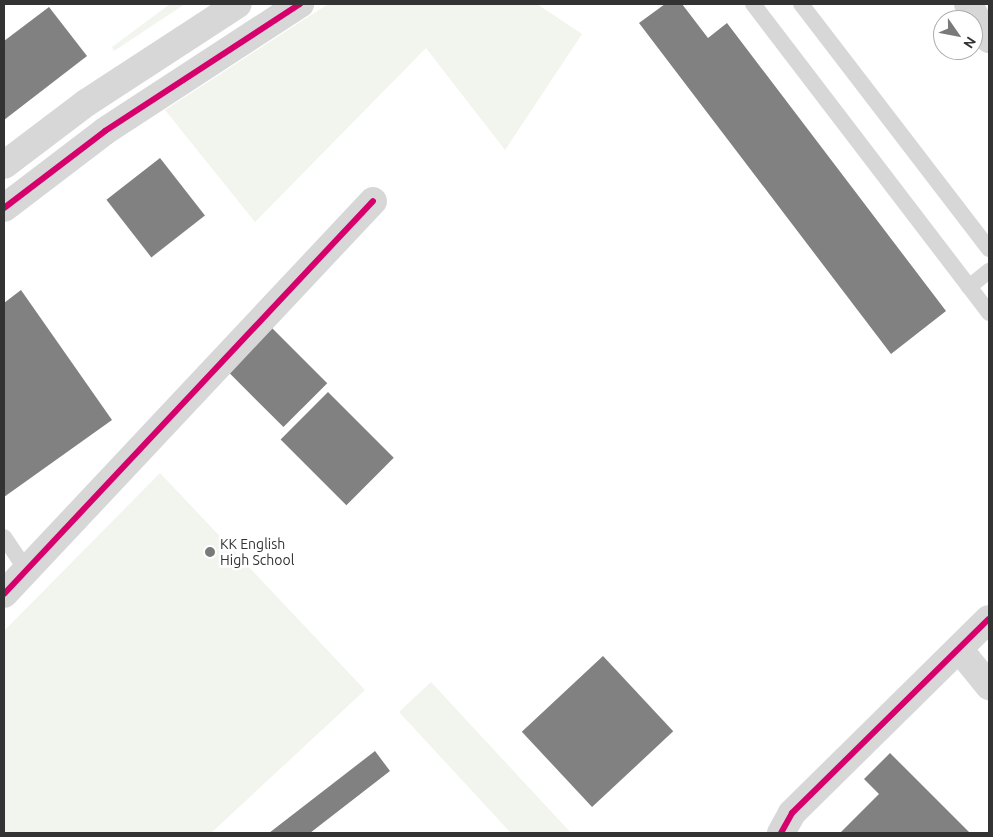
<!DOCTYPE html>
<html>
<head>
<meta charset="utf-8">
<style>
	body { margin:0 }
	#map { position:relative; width:993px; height:837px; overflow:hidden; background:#fff; font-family:Ubuntu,sans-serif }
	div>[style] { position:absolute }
	.green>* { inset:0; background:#f1f5ed }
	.building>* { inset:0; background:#818181; transform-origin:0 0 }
	.service>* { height:16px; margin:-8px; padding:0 8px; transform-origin:8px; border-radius:8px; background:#d7d7d7 }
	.minor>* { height:28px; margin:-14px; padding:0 14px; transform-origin:14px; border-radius:14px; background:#d7d7d7 }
	.tertiary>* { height:28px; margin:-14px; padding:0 14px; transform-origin:14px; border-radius:14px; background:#d7d7d7 }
	.cycleway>* { height:6px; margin:-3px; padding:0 3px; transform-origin:3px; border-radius:3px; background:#d6006c }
	.dots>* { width:14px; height:14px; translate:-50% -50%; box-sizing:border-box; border:2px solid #fff; border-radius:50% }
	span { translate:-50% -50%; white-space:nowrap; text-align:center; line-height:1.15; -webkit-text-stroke:5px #fff; paint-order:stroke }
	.poi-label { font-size:14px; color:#333 }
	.left { translate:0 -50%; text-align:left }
	.frame { position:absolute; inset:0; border:5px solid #333; pointer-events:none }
	.north { position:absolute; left:933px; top:10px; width:50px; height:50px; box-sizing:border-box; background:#fff; border:1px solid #adadad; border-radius:50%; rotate:123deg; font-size:14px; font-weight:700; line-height:20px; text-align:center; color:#333 }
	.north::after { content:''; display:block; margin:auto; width:18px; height:22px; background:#7a7a7a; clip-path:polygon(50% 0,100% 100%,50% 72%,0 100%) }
</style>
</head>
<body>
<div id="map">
	<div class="green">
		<div style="clip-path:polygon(170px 4px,185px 4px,114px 51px,112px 47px)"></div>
		<div style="clip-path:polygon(328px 4px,537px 4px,582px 34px,505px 150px,426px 48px,255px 222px,165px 110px)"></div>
		<div style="clip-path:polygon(160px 473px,365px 690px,211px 833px,4px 833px,4px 631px)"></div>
		<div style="clip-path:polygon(431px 682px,571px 833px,511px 833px,399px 712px)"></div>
	</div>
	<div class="building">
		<div style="clip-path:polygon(665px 4px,682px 4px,708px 38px,727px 23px,946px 311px,891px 354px,639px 23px)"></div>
		<div style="clip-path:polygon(49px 7px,87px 56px,4px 120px,4px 41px)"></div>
		<div style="left:160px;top:158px;width:73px;height:68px;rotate:52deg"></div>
		<div style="clip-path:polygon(21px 290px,112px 420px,4px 497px,4px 303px)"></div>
		<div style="left:270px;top:326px;width:81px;height:62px;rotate:45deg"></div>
		<div style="left:328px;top:392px;width:93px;height:67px;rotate:45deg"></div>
		<div style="left:603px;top:656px;width:103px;height:111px;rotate:47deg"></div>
		<div style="clip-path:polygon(375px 751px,390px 771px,310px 833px,269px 833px)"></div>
		<div style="clip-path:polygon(890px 753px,970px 833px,840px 833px,879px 794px,864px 779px)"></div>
	</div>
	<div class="service">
		<div style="left:753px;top:4px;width:389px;rotate:52.6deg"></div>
		<div style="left:801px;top:4px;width:309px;rotate:52.5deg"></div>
		<div style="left:969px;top:287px;width:26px;rotate:-39deg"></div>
		<div style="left:4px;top:537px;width:41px;rotate:55.9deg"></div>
	</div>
	<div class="minor">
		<div style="left:968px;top:4px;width:41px;rotate:59deg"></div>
		<div style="left:4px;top:594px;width:539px;rotate:-46.8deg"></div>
		<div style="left:959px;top:649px;width:48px;rotate:51deg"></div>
		<div style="left:781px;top:833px;width:23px;rotate:-61deg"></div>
		<div style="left:792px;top:813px;width:276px;rotate:-44.6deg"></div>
	</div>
	<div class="tertiary">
		<div style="left:4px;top:165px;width:103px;rotate:-37.1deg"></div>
		<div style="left:86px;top:103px;width:181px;rotate:-33.1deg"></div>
		<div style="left:4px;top:208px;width:127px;rotate:-37.3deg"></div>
		<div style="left:105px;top:131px;width:233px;rotate:-33.1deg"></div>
	</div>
	<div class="cycleway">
		<div style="left:4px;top:208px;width:127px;rotate:-37.3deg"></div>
		<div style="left:105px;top:131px;width:233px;rotate:-33.1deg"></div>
		<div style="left:4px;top:594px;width:539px;rotate:-46.8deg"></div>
		<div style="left:781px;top:833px;width:23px;rotate:-61deg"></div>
		<div style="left:792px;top:813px;width:276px;rotate:-44.6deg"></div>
	</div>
	<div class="dots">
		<div style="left:210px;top:552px;background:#7a7a7a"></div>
	</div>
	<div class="poi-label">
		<span class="left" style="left:220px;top:552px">KK English<br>High School</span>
	</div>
	<div class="frame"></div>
	<div class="north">N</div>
</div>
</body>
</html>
